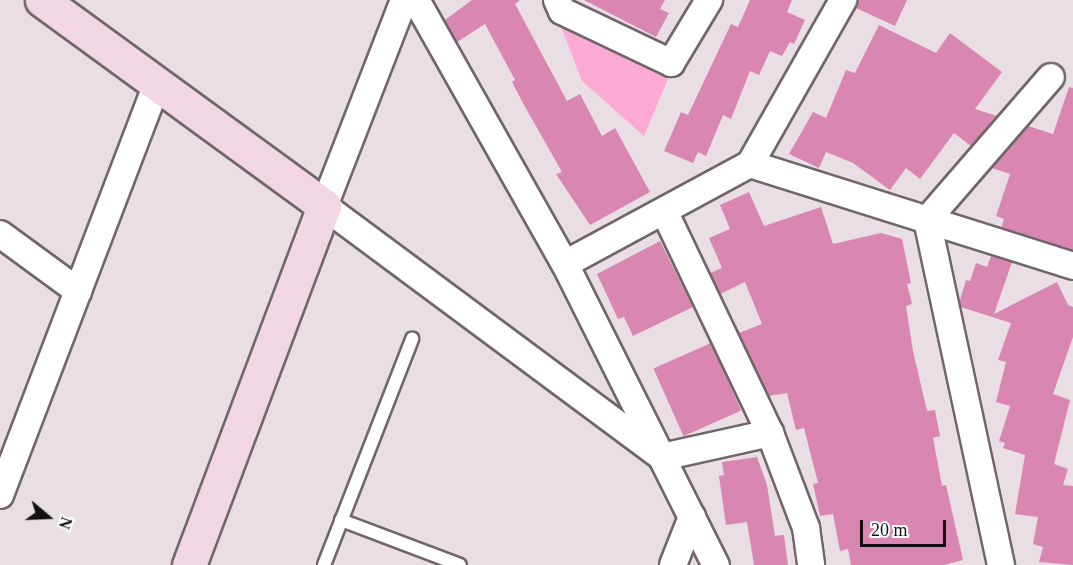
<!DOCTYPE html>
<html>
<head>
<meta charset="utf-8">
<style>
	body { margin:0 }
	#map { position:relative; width:1073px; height:565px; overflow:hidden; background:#e9dee3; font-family:Georgia,serif }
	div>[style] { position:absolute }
	.green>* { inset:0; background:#fcaad3 }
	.building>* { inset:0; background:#d987b1; transform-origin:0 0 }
	.roads { filter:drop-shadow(2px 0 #70666a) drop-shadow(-2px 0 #70666a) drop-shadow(0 2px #70666a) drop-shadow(0 -2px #70666a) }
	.lane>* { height:12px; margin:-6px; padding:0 6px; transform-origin:6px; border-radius:6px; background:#fff }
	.street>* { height:26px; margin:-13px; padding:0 13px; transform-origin:13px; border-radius:13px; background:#fff }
	.secondary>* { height:33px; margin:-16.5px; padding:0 16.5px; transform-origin:16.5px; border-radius:16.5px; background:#f2d6e4 }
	span { translate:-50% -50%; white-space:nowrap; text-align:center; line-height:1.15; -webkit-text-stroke:6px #fff; paint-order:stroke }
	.north { position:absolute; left:18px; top:487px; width:60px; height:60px; -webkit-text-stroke:4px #fff; paint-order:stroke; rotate:109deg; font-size:16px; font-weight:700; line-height:24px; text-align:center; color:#141012 }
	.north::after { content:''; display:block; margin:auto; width:21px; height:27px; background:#141012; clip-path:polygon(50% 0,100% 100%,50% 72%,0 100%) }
	.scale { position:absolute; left:860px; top:520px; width:86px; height:27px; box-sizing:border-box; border:3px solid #141012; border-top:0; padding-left:8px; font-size:18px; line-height:21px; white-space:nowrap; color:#141012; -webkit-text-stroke:4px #fff; paint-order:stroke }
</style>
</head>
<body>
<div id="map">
	<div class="green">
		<div style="clip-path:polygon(560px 24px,670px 74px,644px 136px,582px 81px)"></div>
	</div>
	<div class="building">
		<div style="clip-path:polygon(472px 0,520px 0,515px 4px,567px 101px,580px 94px,602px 136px,615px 128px,650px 192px,590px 225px,556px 174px,562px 172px,524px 105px,512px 82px,515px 80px,485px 24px,457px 42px,445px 20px)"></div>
		<div style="clip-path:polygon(584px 0,665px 0,660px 9px,669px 13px,656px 37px)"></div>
		<div style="clip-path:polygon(750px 0,792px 0,787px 12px,805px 20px,794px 44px,790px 42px,782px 56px,770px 51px,759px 75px,750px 71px,731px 119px,723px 115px,706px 156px,698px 152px,693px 163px,664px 151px,681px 112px,688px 115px,731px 24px,738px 27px)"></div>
		<div style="clip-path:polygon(858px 0,907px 0,895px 26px,856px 8px)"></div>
		<div style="clip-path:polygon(879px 25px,936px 53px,950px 33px,1002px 72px,975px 109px,997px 116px,971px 146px,954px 133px,920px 179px,906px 168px,890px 190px,853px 163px,826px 152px,819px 168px,789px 154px,813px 112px,826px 118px,846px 70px,855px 73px)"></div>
		<div style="clip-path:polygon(1069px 87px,1073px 88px,1073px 250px,1001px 228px,1004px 219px,996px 216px,1010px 174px,992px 168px,1028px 126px,1053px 134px)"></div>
		<div style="clip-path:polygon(749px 192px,764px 226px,821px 207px,833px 244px,881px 233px,902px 239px,911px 283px,907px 284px,912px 304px,906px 306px,913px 351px,927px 411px,935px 410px,940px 436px,933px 438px,942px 486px,946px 485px,963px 560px,944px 565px,851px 565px,848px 549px,840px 551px,833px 514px,820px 516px,813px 484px,818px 483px,804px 428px,796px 430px,787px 393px,769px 396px,739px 333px,762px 324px,745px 282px,720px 294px,710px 273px,722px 268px,709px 238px,730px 229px,720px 205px)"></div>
		<div style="clip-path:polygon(660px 241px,693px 307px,633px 336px,624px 317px,618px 319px,597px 274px)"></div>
		<div style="clip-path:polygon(991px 256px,1012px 262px,994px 314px,1057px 282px,1068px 305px,1073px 307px,1073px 337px,1053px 394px,1070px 400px,1054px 464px,1068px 469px,1063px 485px,1073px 486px,1073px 565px,1039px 562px,1043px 547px,1033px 544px,1038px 517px,1015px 514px,1025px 455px,1003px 448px,1005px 443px,999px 441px,1010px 406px,996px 402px,1006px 362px,998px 360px,1011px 323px,961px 307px,960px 300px,966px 280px,970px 281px,976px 263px,987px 267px)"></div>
		<div style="left:711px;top:343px;width:74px;height:63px;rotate:66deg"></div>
		<div style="clip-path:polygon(757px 457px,767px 485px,775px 536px,784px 535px,788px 565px,754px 565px,747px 522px,726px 525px,719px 476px,724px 475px,722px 462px)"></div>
	</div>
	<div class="roads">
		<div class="lane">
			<div style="left:341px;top:520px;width:127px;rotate:20.7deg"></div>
			<div style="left:324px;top:565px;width:243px;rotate:-68.7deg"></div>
		</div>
		<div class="street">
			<div style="left:404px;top:0;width:221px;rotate:111.2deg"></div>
			<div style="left:324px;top:206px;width:421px;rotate:36.6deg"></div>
			<div style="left:662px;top:457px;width:111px;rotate:-12.5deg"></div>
			<div style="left:770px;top:433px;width:246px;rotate:-115.5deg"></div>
			<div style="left:416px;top:0;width:303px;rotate:60.6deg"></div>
			<div style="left:565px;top:264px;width:337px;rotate:63.4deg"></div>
			<div style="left:557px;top:0;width:12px;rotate:66deg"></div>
			<div style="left:562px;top:11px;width:121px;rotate:25.5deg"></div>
			<div style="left:671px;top:63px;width:74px;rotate:-58.9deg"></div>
			<div style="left:750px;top:164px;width:189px;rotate:-60.4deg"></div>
			<div style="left:0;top:234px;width:97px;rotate:36.2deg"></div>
			<div style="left:565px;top:264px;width:210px;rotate:-28.4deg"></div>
			<div style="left:750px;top:164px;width:339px;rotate:17.5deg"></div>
			<div style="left:770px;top:433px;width:102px;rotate:69.2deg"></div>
			<div style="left:806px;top:528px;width:37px;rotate:82deg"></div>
			<div style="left:0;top:495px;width:437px;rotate:-69.1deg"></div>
			<div style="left:673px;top:565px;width:52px;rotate:-68.4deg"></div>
			<div style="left:1001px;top:565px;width:353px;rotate:-102.1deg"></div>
			<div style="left:927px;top:220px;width:189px;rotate:-49.1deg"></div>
		</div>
		<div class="secondary">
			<div style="left:42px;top:0;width:349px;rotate:36.1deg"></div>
			<div style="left:324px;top:206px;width:384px;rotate:110.6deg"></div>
		</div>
	</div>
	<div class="north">N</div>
	<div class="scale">20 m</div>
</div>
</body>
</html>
